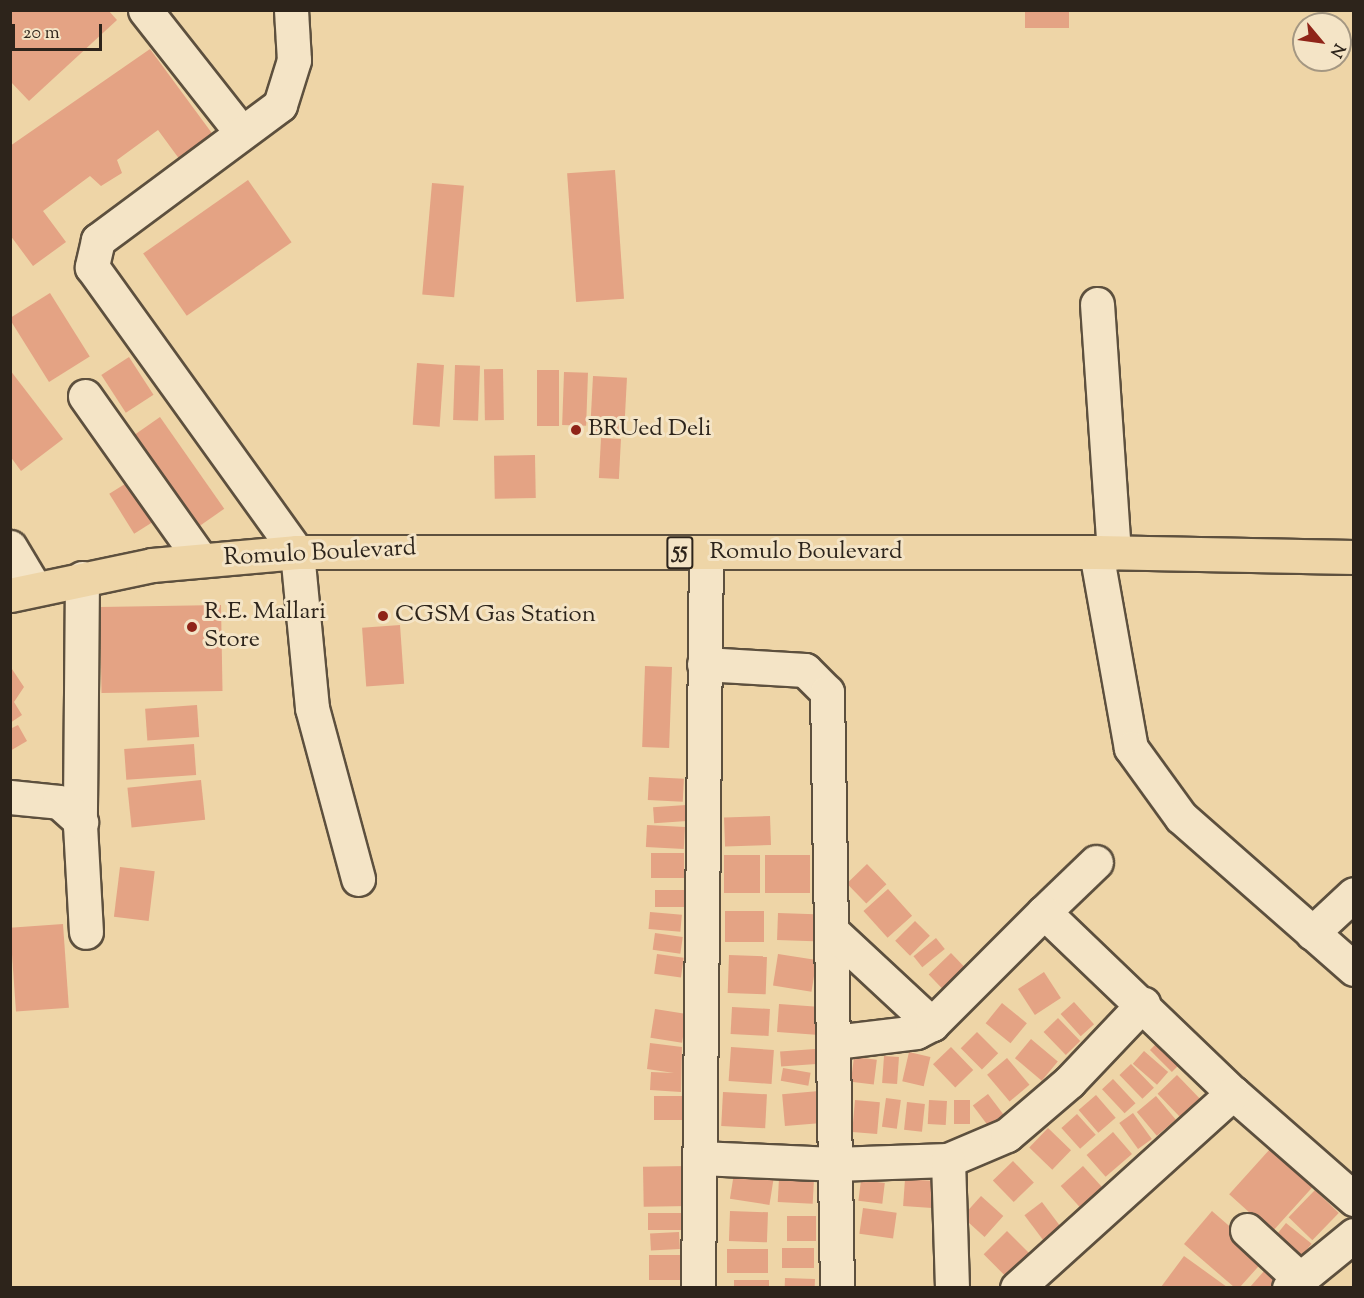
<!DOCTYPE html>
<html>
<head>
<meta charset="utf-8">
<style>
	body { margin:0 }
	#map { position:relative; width:1364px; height:1298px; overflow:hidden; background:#eed5a7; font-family:"Sorts Mill Goudy",serif }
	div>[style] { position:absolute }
	.building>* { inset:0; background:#e4a384; transform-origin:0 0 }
	.roads { filter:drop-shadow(2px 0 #5d503e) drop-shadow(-2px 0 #5d503e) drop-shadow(0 2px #5d503e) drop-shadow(0 -2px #5d503e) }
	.minor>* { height:33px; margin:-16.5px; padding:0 16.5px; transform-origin:16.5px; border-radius:16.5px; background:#f4e4c6 }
	.highway>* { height:33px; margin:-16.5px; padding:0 16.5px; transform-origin:16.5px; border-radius:16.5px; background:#eed5a7 }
	.dots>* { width:16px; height:16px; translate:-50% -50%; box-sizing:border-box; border:3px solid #f4e4c6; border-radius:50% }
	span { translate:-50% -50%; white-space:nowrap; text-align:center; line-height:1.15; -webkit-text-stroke:6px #f4e4c6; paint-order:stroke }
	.shield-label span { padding:2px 4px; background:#f4e4c6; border:2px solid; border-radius:4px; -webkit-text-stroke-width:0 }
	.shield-label { font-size:22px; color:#2d241b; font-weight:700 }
	.poi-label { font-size:24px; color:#2d241b }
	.left { translate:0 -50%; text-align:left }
	.street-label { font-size:24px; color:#2d241b }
	.frame { position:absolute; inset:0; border:12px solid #2d241b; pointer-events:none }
	.north { position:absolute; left:1292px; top:12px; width:60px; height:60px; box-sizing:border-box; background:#f4e4c6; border:2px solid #a49782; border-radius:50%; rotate:119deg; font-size:16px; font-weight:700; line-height:24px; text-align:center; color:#2d241b }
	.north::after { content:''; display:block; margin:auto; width:21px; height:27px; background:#8f2418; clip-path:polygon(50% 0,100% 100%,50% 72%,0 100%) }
	.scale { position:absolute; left:12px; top:24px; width:90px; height:27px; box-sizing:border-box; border:3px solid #2d241b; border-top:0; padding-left:8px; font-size:18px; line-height:21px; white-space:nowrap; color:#2d241b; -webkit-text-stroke:4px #f4e4c6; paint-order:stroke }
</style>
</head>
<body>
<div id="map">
	<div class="building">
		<div style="clip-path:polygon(10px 10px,108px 10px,117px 20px,29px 101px,10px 81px)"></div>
		<div style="left:1025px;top:10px;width:44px;height:18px"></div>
		<div style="clip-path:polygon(150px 49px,214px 136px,180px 160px,158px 130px,117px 160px,122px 173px,101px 186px,90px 176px,43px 211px,66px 242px,33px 266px,10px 235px,10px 146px)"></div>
		<div style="left:615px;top:170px;width:129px;height:48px;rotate:86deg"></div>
		<div style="left:248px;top:180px;width:76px;height:128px;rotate:55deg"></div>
		<div style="left:432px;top:183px;width:32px;height:112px;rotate:5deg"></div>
		<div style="left:50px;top:293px;width:75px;height:48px;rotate:58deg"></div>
		<div style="left:129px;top:357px;width:45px;height:33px;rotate:57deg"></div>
		<div style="left:417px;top:363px;width:27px;height:62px;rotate:4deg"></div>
		<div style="left:455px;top:365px;width:25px;height:55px;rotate:2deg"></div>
		<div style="left:503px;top:369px;width:51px;height:19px;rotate:89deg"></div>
		<div style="clip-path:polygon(10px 370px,63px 439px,21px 471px,10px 456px)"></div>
		<div style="left:537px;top:370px;width:22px;height:56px"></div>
		<div style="left:564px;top:372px;width:24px;height:53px;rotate:2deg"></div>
		<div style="left:593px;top:376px;width:34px;height:56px;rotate:3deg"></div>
		<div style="left:160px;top:417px;width:112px;height:31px;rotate:55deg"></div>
		<div style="left:601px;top:438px;width:20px;height:40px;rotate:3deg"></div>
		<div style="left:535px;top:455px;width:43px;height:41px;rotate:89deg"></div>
		<div style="left:133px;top:479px;width:47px;height:28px;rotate:58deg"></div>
		<div style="left:221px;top:605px;width:86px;height:121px;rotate:89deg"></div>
		<div style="left:400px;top:625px;width:59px;height:38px;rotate:86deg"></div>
		<div style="clip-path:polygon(10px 666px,24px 687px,14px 702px,22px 715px,10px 723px)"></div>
		<div style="left:645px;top:666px;width:27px;height:81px;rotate:2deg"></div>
		<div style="left:197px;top:705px;width:32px;height:52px;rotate:86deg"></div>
		<div style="clip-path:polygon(18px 725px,27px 741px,10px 751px,10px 729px)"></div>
		<div style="left:194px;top:744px;width:31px;height:70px;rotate:86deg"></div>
		<div style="left:649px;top:777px;width:35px;height:23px;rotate:3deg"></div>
		<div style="left:201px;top:780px;width:40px;height:74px;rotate:84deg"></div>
		<div style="left:686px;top:805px;width:16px;height:33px;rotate:86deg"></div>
		<div style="left:770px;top:816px;width:29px;height:46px;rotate:88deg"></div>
		<div style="left:647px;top:825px;width:38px;height:22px;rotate:3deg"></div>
		<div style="left:651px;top:853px;width:33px;height:25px"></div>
		<div style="left:724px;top:855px;width:36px;height:38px"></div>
		<div style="left:810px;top:855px;width:38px;height:45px;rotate:90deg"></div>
		<div style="left:867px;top:864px;width:28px;height:28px;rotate:46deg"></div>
		<div style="left:120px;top:867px;width:35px;height:50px;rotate:7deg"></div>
		<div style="left:888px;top:889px;width:36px;height:33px;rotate:48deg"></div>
		<div style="left:684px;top:890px;width:17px;height:29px;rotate:90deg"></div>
		<div style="left:764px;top:911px;width:31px;height:39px;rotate:90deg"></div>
		<div style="left:650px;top:912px;width:32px;height:17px;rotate:5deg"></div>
		<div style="left:778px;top:913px;width:37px;height:27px;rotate:2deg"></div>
		<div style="left:915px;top:921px;width:21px;height:28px;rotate:45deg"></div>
		<div style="left:63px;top:924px;width:84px;height:53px;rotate:86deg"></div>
		<div style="left:655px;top:933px;width:28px;height:17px;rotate:8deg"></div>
		<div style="left:936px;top:938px;width:14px;height:29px;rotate:51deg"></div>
		<div style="left:951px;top:953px;width:28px;height:31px;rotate:46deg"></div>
		<div style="left:657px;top:954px;width:27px;height:20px;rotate:8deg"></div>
		<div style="left:778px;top:954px;width:39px;height:32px;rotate:9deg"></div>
		<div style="left:729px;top:955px;width:38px;height:38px;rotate:2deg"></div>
		<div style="left:1044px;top:972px;width:31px;height:31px;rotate:57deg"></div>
		<div style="left:1074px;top:1002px;width:30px;height:18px;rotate:48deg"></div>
		<div style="left:1002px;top:1003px;width:32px;height:26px;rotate:39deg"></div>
		<div style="left:779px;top:1004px;width:39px;height:28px;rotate:4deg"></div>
		<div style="left:732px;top:1007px;width:38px;height:27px;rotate:3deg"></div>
		<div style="left:655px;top:1009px;width:32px;height:29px;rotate:9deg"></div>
		<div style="left:1058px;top:1018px;width:32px;height:20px;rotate:46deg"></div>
		<div style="left:977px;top:1032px;width:30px;height:23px;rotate:45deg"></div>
		<div style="left:1031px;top:1039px;width:35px;height:25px;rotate:40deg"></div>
		<div style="clip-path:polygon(650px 1043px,682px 1047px,681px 1092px,650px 1090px,651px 1072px,674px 1073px,647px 1069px)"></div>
		<div style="left:1157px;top:1043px;width:31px;height:10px;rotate:45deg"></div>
		<div style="left:731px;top:1047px;width:43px;height:34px;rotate:4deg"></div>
		<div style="left:951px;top:1047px;width:32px;height:25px;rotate:46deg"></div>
		<div style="left:815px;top:1049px;width:15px;height:35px;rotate:86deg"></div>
		<div style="left:1144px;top:1051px;width:32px;height:17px;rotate:41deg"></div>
		<div style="left:909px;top:1052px;width:22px;height:30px;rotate:13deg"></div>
		<div style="left:884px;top:1056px;width:15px;height:27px;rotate:4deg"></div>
		<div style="left:854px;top:1057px;width:23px;height:25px;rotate:7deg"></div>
		<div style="left:1007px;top:1058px;width:35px;height:26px;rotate:50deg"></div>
		<div style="left:1131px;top:1064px;width:33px;height:16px;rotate:46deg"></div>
		<div style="left:783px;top:1068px;width:28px;height:13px;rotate:10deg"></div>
		<div style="left:1177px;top:1075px;width:33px;height:27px;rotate:46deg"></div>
		<div style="left:1113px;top:1079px;width:33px;height:15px;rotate:47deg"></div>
		<div style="left:819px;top:1091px;width:32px;height:37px;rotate:85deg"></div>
		<div style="left:723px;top:1092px;width:44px;height:34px;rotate:3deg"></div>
		<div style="left:988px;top:1094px;width:31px;height:19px;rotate:53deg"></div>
		<div style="left:1096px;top:1095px;width:30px;height:23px;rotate:49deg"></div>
		<div style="left:654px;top:1096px;width:28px;height:24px"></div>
		<div style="left:1156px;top:1096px;width:31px;height:25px;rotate:50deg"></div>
		<div style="left:886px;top:1098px;width:15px;height:29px;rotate:8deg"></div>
		<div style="left:855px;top:1100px;width:25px;height:32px;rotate:5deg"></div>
		<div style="left:929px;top:1100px;width:18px;height:24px;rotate:3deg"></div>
		<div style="left:954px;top:1100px;width:16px;height:24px"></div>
		<div style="left:907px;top:1102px;width:18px;height:28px;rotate:6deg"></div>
		<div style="left:1133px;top:1113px;width:32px;height:17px;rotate:54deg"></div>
		<div style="left:1077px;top:1114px;width:28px;height:21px;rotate:48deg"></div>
		<div style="left:1048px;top:1128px;width:32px;height:27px;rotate:44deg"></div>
		<div style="left:1113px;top:1132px;width:29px;height:35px;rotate:49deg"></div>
		<div style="left:1270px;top:1149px;width:57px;height:61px;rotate:42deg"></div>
		<div style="left:1013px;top:1161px;width:30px;height:28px;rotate:46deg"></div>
		<div style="left:688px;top:1166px;width:40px;height:45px;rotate:89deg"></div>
		<div style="left:1083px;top:1166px;width:30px;height:30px;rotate:48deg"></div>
		<div style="left:734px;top:1173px;width:40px;height:26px;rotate:9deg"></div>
		<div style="left:779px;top:1178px;width:35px;height:24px;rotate:3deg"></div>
		<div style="left:905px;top:1179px;width:29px;height:27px;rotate:4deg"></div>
		<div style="left:861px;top:1180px;width:24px;height:21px;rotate:7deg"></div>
		<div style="left:1315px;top:1190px;width:33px;height:38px;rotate:44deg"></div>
		<div style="left:981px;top:1196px;width:30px;height:28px;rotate:42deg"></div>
		<div style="left:1042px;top:1202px;width:31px;height:22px;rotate:53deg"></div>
		<div style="left:863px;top:1208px;width:34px;height:26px;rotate:8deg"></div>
		<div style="left:730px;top:1211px;width:38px;height:30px;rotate:2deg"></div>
		<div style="clip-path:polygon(1212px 1211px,1266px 1258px,1240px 1287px,1234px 1287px,1184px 1244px)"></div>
		<div style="left:648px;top:1213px;width:33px;height:17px"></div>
		<div style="left:787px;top:1216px;width:29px;height:25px"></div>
		<div style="left:1286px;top:1223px;width:33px;height:26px;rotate:39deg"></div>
		<div style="left:1007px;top:1231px;width:34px;height:33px;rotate:45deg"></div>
		<div style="left:679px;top:1232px;width:17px;height:29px;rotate:87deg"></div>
		<div style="left:782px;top:1248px;width:32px;height:20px"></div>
		<div style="left:768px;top:1249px;width:24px;height:41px;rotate:90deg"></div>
		<div style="left:649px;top:1255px;width:31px;height:25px"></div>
		<div style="clip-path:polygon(1184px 1256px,1227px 1287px,1161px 1287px)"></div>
		<div style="clip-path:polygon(1272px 1262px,1286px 1274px,1274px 1287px,1250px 1287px)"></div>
		<div style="left:785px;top:1278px;width:30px;height:9px;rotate:2deg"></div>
		<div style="left:734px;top:1280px;width:35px;height:7px"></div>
	</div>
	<div class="roads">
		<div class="minor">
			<div style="left:145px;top:10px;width:155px;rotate:51.8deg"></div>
			<div style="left:291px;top:10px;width:50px;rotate:86.6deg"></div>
			<div style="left:294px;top:60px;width:47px;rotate:107.3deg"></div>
			<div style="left:280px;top:105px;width:227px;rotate:143.4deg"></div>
			<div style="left:98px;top:240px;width:28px;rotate:103deg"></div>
			<div style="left:92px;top:267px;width:351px;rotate:54.3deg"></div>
			<div style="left:297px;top:552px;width:157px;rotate:84.5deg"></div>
			<div style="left:312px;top:708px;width:177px;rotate:74.9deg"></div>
			<div style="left:1097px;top:304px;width:249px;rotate:86.1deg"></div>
			<div style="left:85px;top:396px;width:201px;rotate:54.7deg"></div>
			<div style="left:10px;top:547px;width:47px;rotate:59deg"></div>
			<div style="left:1096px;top:552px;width:199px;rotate:79.9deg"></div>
			<div style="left:1131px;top:748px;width:85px;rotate:54.1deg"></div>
			<div style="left:1181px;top:817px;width:230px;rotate:41.3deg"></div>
			<div style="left:82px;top:578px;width:247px;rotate:90.5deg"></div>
			<div style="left:80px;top:825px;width:107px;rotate:86.8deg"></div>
			<div style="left:704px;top:664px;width:101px;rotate:3.4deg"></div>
			<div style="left:805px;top:670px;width:31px;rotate:45deg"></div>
			<div style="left:827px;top:692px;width:596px;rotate:89.04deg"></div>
			<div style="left:10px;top:797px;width:49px;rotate:5.8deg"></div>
			<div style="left:59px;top:802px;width:30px;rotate:42deg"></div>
			<div style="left:1044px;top:912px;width:72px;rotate:-43.9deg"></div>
			<div style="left:834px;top:933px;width:134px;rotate:42.9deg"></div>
			<div style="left:1312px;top:933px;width:57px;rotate:-42.9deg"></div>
			<div style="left:835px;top:1042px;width:82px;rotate:-7deg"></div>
			<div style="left:916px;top:1032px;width:18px;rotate:-27deg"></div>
			<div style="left:932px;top:1024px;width:158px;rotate:-45deg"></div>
			<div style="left:1044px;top:912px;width:262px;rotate:43.8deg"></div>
			<div style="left:1233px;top:1093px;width:161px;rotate:41.2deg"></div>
			<div style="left:699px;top:1158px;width:135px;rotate:2.5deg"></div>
			<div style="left:834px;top:1164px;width:114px;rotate:-2deg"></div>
			<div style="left:948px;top:1160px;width:64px;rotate:-23deg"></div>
			<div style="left:1007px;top:1135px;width:82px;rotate:-40.5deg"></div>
			<div style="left:1069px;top:1082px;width:108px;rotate:-46.5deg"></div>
			<div style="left:948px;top:1160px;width:128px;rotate:88.2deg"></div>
			<div style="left:1247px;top:1230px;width:72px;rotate:42.8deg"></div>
			<div style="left:698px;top:1288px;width:734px;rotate:-89.38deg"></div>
			<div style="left:1017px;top:1288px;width:291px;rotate:-42.1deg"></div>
			<div style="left:1289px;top:1288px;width:84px;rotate:-39.2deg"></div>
		</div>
		<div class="highway">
			<div style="left:10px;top:595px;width:145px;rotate:-11.9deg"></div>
			<div style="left:152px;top:565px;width:146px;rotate:-5.1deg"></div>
			<div style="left:297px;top:552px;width:799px"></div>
			<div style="left:1096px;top:552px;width:258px;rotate:1.1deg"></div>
		</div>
	</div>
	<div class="dots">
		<div style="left:576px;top:430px;background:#8f2418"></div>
		<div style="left:383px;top:616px;background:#8f2418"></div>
		<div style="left:192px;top:627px;background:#8f2418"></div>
	</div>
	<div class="shield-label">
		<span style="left:680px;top:553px">55</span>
	</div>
	<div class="poi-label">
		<span class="left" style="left:588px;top:430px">BRUed Deli</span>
		<span class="left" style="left:204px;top:627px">R.E. Mallari<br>Store</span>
		<span class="left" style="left:395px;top:616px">CGSM Gas Station</span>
	</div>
	<div class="street-label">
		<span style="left:806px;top:553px">Romulo Boulevard</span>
		<span style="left:320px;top:554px;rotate:-3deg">Romulo Boulevard</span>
	</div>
	<div class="frame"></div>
	<div class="north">N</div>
	<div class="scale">20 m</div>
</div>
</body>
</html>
